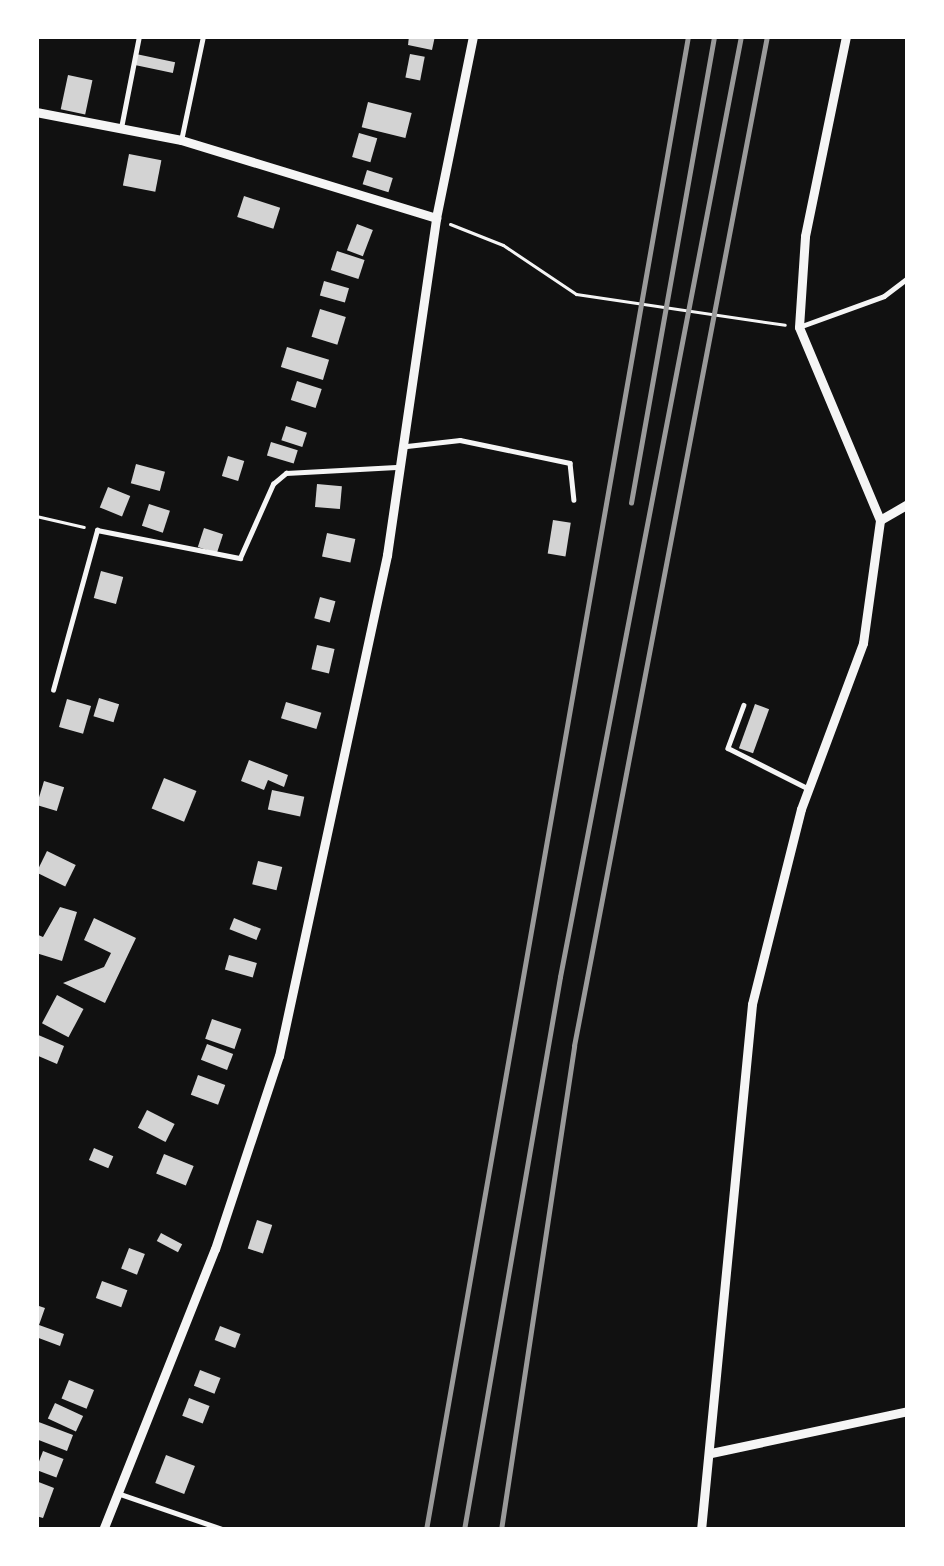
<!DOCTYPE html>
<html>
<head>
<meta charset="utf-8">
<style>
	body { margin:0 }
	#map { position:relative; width:944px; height:1566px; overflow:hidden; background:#111; font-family:"Alegreya Sans",sans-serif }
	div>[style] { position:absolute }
	.building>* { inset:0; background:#d3d3d3; transform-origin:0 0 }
	.path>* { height:3px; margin:-1.5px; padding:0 1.5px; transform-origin:1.5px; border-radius:1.5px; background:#f5f5f5 }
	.service>* { height:4.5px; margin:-2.25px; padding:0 2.25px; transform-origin:2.25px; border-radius:2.25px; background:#f5f5f5 }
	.minor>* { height:9px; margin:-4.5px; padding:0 4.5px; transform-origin:4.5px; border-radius:4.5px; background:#f5f5f5 }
	.rail>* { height:4.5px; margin:-2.25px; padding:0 2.25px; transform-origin:2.25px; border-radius:2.25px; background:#9a9a9a }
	span { translate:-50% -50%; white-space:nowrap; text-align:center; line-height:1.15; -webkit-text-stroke:12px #fff; paint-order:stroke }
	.frame { position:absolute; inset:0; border:39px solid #fff; pointer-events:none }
</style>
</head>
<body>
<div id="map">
	<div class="building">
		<div style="clip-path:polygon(409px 36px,435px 36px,432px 50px,408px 45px)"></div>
		<div style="left:136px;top:54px;width:40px;height:11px;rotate:12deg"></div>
		<div style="left:410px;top:54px;width:15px;height:24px;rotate:11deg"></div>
		<div style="left:68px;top:75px;width:25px;height:35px;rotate:12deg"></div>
		<div style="left:368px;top:102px;width:45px;height:26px;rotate:14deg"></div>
		<div style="left:359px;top:133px;width:19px;height:25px;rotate:16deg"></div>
		<div style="left:129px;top:154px;width:33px;height:32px;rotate:11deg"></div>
		<div style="left:367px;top:170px;width:27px;height:15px;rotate:17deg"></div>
		<div style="left:244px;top:196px;width:38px;height:22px;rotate:18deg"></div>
		<div style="left:357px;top:224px;width:17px;height:28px;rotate:21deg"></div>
		<div style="left:337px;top:251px;width:29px;height:20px;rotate:18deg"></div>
		<div style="left:324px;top:281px;width:26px;height:15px;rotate:16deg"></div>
		<div style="left:320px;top:309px;width:27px;height:29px;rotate:17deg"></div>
		<div style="left:287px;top:347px;width:44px;height:21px;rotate:17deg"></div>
		<div style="left:297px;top:381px;width:26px;height:20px;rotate:18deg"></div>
		<div style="left:286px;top:426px;width:22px;height:15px;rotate:18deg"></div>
		<div style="left:271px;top:442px;width:28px;height:14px;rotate:17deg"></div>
		<div style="left:228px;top:456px;width:17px;height:21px;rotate:17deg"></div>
		<div style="left:136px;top:464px;width:30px;height:20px;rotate:15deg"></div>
		<div style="left:317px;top:484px;width:25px;height:23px;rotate:5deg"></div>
		<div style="left:108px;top:487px;width:24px;height:22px;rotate:22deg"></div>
		<div style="left:149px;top:504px;width:22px;height:23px;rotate:18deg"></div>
		<div style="left:553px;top:520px;width:18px;height:34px;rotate:9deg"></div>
		<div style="left:204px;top:528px;width:20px;height:20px;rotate:18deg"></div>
		<div style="left:327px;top:533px;width:29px;height:24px;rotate:12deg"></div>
		<div style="left:101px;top:571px;width:23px;height:28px;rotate:15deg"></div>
		<div style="left:320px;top:597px;width:16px;height:22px;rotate:15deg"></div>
		<div style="left:317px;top:645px;width:18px;height:25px;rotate:13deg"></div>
		<div style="left:99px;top:698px;width:21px;height:19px;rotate:17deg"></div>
		<div style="left:67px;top:699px;width:25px;height:29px;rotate:16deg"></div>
		<div style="left:286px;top:702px;width:37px;height:17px;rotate:17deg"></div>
		<div style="left:755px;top:704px;width:15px;height:47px;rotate:20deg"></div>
		<div style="clip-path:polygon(249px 760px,288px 775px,284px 787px,268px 780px,264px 790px,241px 781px)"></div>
		<div style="left:164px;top:778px;width:35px;height:33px;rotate:22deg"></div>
		<div style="left:44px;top:781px;width:21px;height:25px;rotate:17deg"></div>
		<div style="left:272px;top:790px;width:33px;height:20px;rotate:12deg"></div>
		<div style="left:47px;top:851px;width:32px;height:24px;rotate:26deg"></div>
		<div style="left:258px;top:861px;width:25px;height:24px;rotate:14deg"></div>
		<div style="clip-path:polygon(60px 907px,77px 912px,62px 961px,36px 953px,36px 934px,43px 937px)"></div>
		<div style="clip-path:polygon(94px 918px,136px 938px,105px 1003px,63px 983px,104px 967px,111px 953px,84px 940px)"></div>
		<div style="left:234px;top:918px;width:29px;height:12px;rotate:22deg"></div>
		<div style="left:229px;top:955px;width:29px;height:15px;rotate:16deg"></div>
		<div style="left:57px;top:995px;width:30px;height:32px;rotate:28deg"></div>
		<div style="left:212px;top:1019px;width:31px;height:21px;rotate:19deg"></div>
		<div style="clip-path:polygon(36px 1034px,64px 1046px,57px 1064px,36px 1055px)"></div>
		<div style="left:207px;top:1044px;width:28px;height:17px;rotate:21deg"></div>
		<div style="left:198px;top:1075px;width:29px;height:21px;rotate:20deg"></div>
		<div style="left:147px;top:1110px;width:31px;height:20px;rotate:27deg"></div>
		<div style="left:94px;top:1148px;width:21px;height:13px;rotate:23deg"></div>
		<div style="left:164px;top:1154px;width:32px;height:21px;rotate:22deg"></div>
		<div style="left:257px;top:1220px;width:16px;height:30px;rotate:18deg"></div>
		<div style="left:161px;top:1233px;width:24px;height:9px;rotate:28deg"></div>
		<div style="left:129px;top:1248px;width:17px;height:22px;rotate:21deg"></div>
		<div style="left:102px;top:1281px;width:27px;height:18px;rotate:20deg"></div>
		<div style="clip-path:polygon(36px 1305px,45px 1308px,39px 1325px,64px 1334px,60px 1346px,36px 1337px)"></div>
		<div style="left:220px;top:1326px;width:22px;height:15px;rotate:21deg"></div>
		<div style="left:200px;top:1370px;width:22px;height:17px;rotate:21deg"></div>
		<div style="left:69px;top:1380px;width:27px;height:20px;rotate:22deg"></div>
		<div style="left:189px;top:1398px;width:22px;height:19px;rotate:21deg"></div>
		<div style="left:55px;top:1403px;width:31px;height:17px;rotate:25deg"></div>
		<div style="clip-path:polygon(36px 1421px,73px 1435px,67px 1451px,36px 1439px)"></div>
		<div style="left:43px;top:1451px;width:22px;height:20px;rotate:21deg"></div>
		<div style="left:166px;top:1455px;width:31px;height:30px;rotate:21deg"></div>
		<div style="clip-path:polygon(36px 1481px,54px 1488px,43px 1518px,36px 1516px)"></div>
	</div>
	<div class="path">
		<div style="left:450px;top:224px;width:57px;rotate:21.6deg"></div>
		<div style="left:503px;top:245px;width:88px;rotate:33.9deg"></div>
		<div style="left:576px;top:294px;width:211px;rotate:8.4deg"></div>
		<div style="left:36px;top:516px;width:49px;rotate:12.9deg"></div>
	</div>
	<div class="service">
		<div style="left:121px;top:128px;width:94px;rotate:-78.9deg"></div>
		<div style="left:182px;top:136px;width:102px;rotate:-78.1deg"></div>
		<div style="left:799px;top:327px;width:90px;rotate:-20deg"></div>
		<div style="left:884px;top:296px;width:30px;rotate:-37deg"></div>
		<div style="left:407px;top:446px;width:53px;rotate:-6.5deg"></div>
		<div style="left:460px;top:440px;width:112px;rotate:11.8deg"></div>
		<div style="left:570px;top:463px;width:37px;rotate:84deg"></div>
		<div style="left:53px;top:690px;width:166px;rotate:-74.6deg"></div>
		<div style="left:97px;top:530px;width:146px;rotate:11.1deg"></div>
		<div style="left:240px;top:558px;width:81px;rotate:-66deg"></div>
		<div style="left:273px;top:484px;width:17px;rotate:-40deg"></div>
		<div style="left:286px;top:473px;width:110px;rotate:-3.1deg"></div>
		<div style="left:744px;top:705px;width:46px;rotate:110.4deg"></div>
		<div style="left:728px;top:748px;width:91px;rotate:26.8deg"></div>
		<div style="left:120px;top:1494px;width:111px;rotate:18.9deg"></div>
	</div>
	<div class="minor">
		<div style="left:36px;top:112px;width:148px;rotate:10.9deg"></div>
		<div style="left:181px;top:140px;width:267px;rotate:17deg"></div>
		<div style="left:880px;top:520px;width:32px;rotate:-30deg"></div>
		<div style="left:711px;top:1453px;width:201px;rotate:-12deg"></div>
		<div style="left:103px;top:1530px;width:302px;rotate:-68.3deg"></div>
		<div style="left:215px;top:1249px;width:203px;rotate:-71.7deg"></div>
		<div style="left:279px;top:1056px;width:513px;rotate:-77.83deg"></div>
		<div style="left:387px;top:555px;width:341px;rotate:-81.7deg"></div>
		<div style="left:436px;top:218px;width:186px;rotate:-78.5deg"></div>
		<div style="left:701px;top:1530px;width:528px;rotate:-84.46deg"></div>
		<div style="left:752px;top:1004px;width:201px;rotate:-75.9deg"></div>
		<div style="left:801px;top:809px;width:177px;rotate:-69.5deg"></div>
		<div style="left:863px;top:643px;width:124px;rotate:-82.1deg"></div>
		<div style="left:880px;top:520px;width:209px;rotate:-112.8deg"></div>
		<div style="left:799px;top:327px;width:91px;rotate:-86.2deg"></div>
		<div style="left:805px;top:236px;width:204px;rotate:-78.4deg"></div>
	</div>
	<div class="rail">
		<div style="left:631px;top:503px;width:474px;rotate:-79.9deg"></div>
		<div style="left:426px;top:1530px;width:1517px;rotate:-80.05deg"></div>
		<div style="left:464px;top:1530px;width:561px;rotate:-80.15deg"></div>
		<div style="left:560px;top:977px;width:958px;rotate:-79.11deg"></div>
		<div style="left:501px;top:1530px;width:489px;rotate:-81.4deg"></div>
		<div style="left:574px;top:1046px;width:1028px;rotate:-79.18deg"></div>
	</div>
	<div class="frame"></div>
</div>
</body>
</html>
